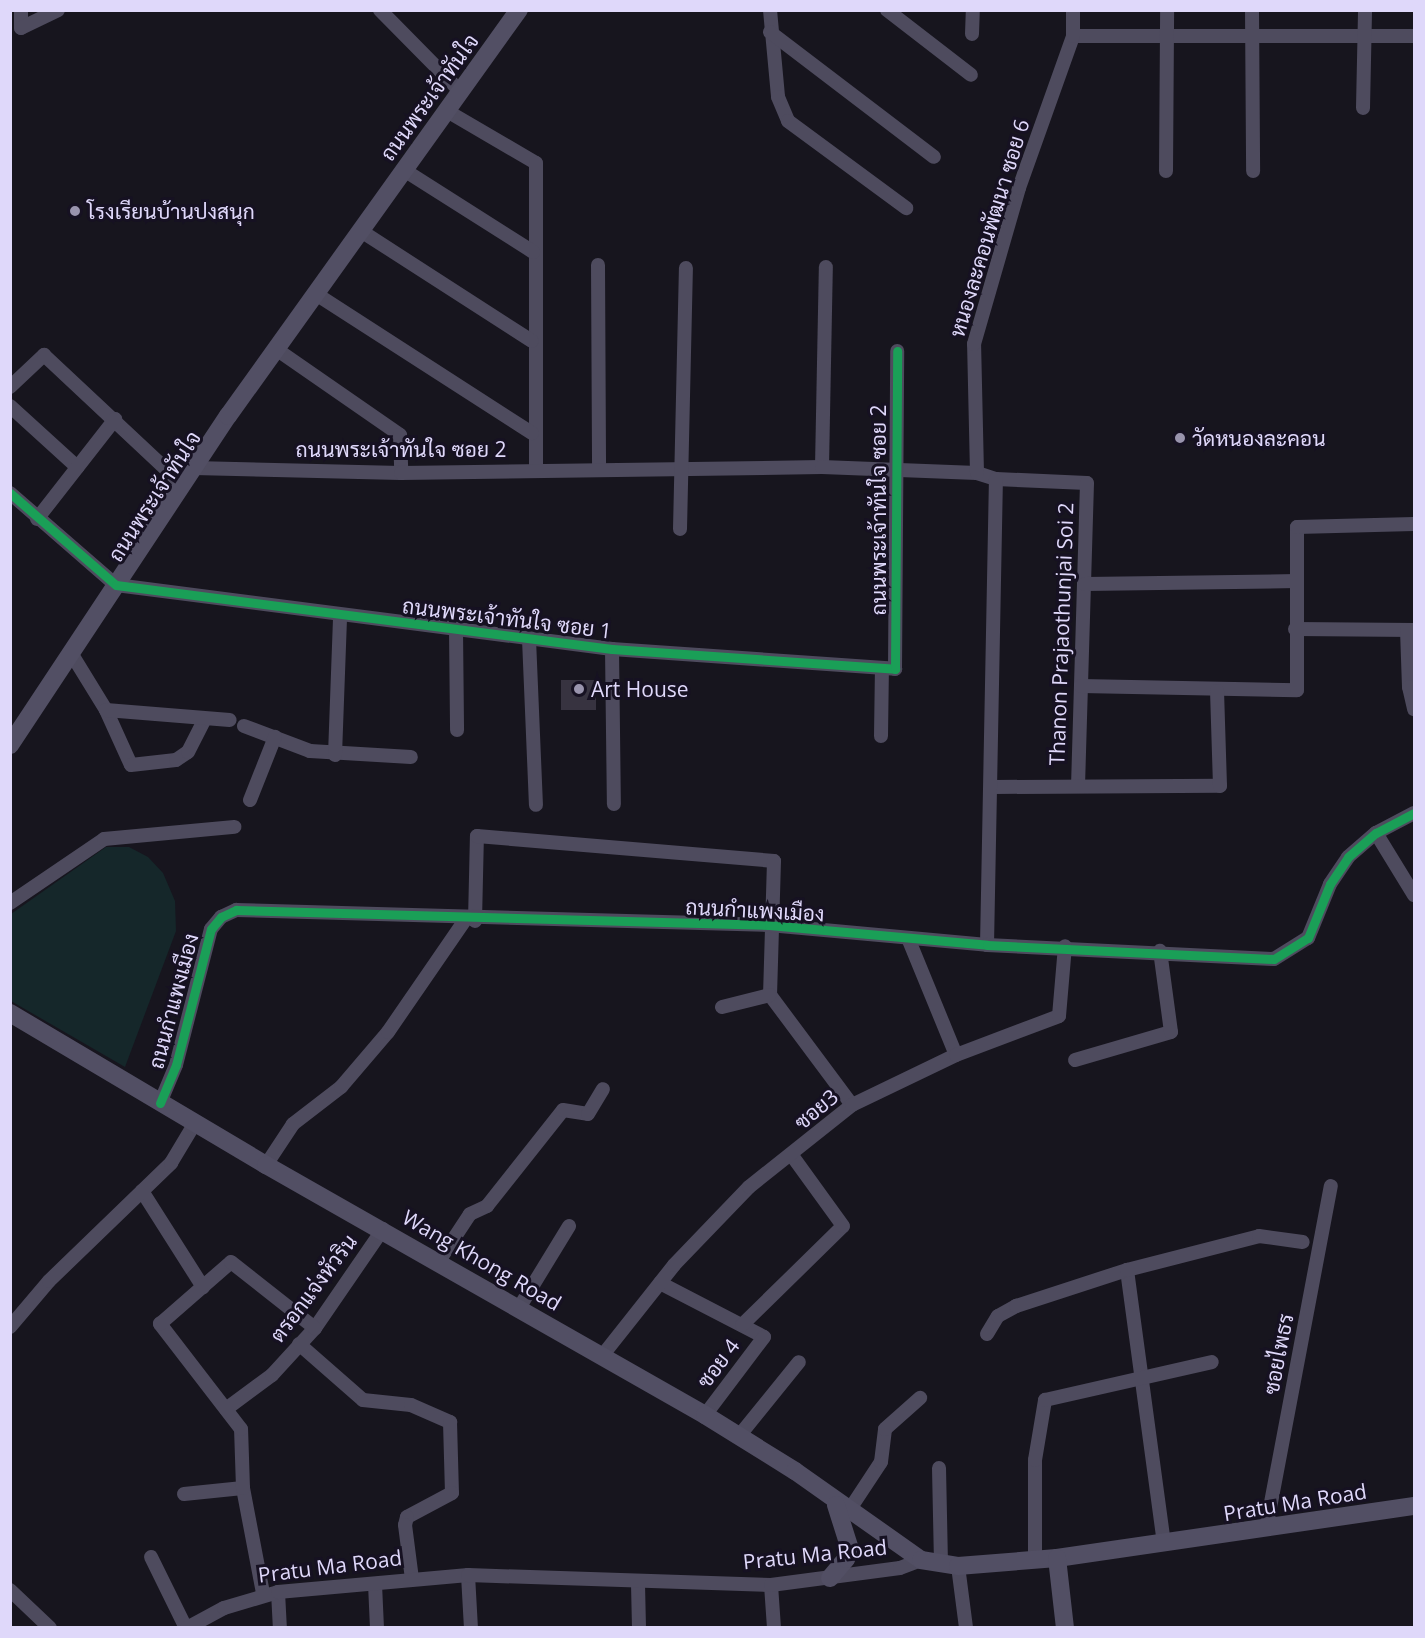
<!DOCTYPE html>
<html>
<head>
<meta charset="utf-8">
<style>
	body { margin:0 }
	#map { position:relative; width:1425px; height:1638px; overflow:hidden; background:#17151e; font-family:"Open Sans",Sarabun,sans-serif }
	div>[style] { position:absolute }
	.green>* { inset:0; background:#15272a }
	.building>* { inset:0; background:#373340; transform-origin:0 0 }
	.street>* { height:14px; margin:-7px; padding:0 7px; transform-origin:7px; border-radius:7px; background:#4e4b5e }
	.secondary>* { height:18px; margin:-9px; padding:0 9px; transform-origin:9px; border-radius:9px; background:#524f64 }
	.cycleway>* { height:9px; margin:-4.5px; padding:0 4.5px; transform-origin:4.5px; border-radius:4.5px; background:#1a9f57 }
	.dots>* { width:16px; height:16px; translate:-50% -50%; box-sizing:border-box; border:3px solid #161122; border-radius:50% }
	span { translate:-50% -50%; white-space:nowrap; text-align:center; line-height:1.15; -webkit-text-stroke:6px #161122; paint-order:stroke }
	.street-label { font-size:21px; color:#dfd8fa }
	.poi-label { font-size:21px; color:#dfd8fa }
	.left { translate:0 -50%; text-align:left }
	.frame { position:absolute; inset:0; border:12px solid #dfd8fa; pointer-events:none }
</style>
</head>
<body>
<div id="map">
	<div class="green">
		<div style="clip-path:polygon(106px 847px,129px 847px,148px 857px,163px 873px,175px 901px,176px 931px,125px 1067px,11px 1001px,11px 914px)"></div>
	</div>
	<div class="building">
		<div style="left:596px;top:680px;width:30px;height:35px;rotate:90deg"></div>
	</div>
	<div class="street">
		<div style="left:21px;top:10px;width:18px;rotate:90deg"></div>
		<div style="left:21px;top:28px;width:41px;rotate:-25.9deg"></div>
		<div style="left:380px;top:10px;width:115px;rotate:45.4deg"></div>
		<div style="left:770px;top:10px;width:87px;rotate:84.7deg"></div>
		<div style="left:778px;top:97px;width:26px;rotate:67deg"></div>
		<div style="left:788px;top:121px;width:147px;rotate:36.4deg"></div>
		<div style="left:887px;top:10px;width:106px;rotate:37.7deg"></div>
		<div style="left:1252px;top:10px;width:161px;rotate:89.6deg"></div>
		<div style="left:770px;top:32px;width:206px;rotate:37.3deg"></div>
		<div style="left:972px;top:34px;width:24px;rotate:-88deg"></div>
		<div style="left:1073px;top:36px;width:341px"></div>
		<div style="left:1363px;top:108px;width:98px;rotate:-88.8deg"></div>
		<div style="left:447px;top:111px;width:103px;rotate:30.3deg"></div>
		<div style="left:536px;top:163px;width:307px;rotate:90deg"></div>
		<div style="left:404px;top:170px;width:153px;rotate:32.4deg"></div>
		<div style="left:1166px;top:171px;width:161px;rotate:-89.6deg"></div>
		<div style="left:361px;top:231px;width:203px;rotate:32.8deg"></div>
		<div style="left:598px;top:265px;width:202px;rotate:89.7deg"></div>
		<div style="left:316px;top:294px;width:257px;rotate:32.8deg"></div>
		<div style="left:276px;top:349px;width:151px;rotate:34.7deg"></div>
		<div style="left:400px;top:435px;width:38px;rotate:88deg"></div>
		<div style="left:10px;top:387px;width:47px;rotate:-43.3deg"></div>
		<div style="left:44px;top:355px;width:190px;rotate:43.1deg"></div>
		<div style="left:10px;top:406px;width:91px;rotate:42.3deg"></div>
		<div style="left:822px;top:467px;width:200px;rotate:-88.9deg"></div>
		<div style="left:194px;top:468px;width:207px;rotate:1.4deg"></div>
		<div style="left:401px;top:473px;width:421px;rotate:-0.8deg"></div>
		<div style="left:822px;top:467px;width:155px;rotate:2.2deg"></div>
		<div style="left:977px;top:473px;width:20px;rotate:18deg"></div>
		<div style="left:996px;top:479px;width:91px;rotate:2.5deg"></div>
		<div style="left:1087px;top:483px;width:303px;rotate:91.7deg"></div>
		<div style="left:977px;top:473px;width:129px;rotate:-91.3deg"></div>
		<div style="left:974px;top:344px;width:162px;rotate:-73.9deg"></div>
		<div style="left:1019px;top:188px;width:161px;rotate:-70.4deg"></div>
		<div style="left:1073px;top:36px;width:26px;rotate:-90deg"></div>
		<div style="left:10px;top:493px;width:140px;rotate:41deg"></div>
		<div style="left:116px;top:585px;width:500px;rotate:7.35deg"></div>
		<div style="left:612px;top:649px;width:284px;rotate:4deg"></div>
		<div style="left:895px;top:669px;width:318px;rotate:-89.6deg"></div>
		<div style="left:37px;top:519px;width:127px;rotate:-52deg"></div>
		<div style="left:680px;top:529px;width:261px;rotate:-88.7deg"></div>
		<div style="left:1085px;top:584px;width:212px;rotate:-0.8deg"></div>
		<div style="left:1295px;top:629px;width:119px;rotate:0.5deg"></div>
		<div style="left:456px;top:630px;width:100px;rotate:89.4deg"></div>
		<div style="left:1407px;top:630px;width:57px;rotate:88deg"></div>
		<div style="left:1409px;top:687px;width:23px;rotate:77deg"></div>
		<div style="left:529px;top:639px;width:166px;rotate:87.6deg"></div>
		<div style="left:612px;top:649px;width:155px;rotate:89.3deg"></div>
		<div style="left:71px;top:653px;width:67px;rotate:58.4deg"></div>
		<div style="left:106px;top:710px;width:60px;rotate:65.6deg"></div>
		<div style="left:131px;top:765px;width:45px;rotate:-6.3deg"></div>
		<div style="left:176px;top:760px;width:14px;rotate:-34deg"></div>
		<div style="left:188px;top:752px;width:37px;rotate:-63deg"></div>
		<div style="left:1081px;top:686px;width:216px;rotate:1.1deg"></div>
		<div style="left:1297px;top:690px;width:163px;rotate:-90deg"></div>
		<div style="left:1297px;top:527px;width:117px;rotate:-1.5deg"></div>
		<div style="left:106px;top:710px;width:124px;rotate:4.6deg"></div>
		<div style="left:244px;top:726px;width:71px;rotate:20.7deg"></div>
		<div style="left:310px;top:751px;width:101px;rotate:3.4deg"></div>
		<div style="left:881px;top:736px;width:68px;rotate:-89.2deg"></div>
		<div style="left:335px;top:755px;width:138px;rotate:-87.9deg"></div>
		<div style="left:994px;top:787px;width:226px;rotate:-0.3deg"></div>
		<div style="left:1220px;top:786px;width:95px;rotate:-91.8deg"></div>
		<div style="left:250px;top:800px;width:68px;rotate:-68.4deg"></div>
		<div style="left:1376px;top:833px;width:73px;rotate:58.5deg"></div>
		<div style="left:10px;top:903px;width:114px;rotate:-34.2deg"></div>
		<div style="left:104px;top:839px;width:131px;rotate:-5.3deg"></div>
		<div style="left:475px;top:921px;width:85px;rotate:-88.7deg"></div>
		<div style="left:477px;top:836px;width:298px;rotate:4.8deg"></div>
		<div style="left:774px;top:861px;width:134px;rotate:91.7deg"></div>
		<div style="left:770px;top:995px;width:137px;rotate:53.3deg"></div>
		<div style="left:908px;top:938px;width:126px;rotate:67.7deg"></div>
		<div style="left:987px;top:945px;width:466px;rotate:-88.9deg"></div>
		<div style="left:722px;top:1007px;width:49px;rotate:-14deg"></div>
		<div style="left:1075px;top:1060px;width:100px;rotate:-16.3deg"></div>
		<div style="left:1171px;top:1032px;width:82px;rotate:-97.7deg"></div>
		<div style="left:160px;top:1103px;width:41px;rotate:-67.2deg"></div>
		<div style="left:176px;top:1065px;width:140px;rotate:-75.6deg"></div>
		<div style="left:211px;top:929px;width:16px;rotate:-50deg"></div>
		<div style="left:221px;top:917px;width:17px;rotate:-25deg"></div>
		<div style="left:236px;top:910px;width:533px;rotate:1.61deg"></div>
		<div style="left:769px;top:925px;width:219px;rotate:5.2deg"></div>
		<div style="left:987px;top:945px;width:287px;rotate:2.8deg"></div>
		<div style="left:1274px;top:959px;width:40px;rotate:-32deg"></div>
		<div style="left:1308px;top:938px;width:58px;rotate:-67.8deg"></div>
		<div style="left:1330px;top:884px;width:32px;rotate:-56deg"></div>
		<div style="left:1348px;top:857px;width:37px;rotate:-41deg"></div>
		<div style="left:1376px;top:833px;width:43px;rotate:-27.8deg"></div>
		<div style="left:266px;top:1165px;width:49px;rotate:-56.6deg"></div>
		<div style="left:293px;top:1124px;width:61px;rotate:-37.6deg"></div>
		<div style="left:341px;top:1087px;width:72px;rotate:-49.5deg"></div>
		<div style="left:388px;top:1032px;width:136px;rotate:-55.5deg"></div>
		<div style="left:142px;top:1191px;width:114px;rotate:57.6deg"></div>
		<div style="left:439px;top:1261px;width:56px;rotate:-56.6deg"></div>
		<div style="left:470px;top:1214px;width:19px;rotate:-25deg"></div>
		<div style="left:487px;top:1206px;width:122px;rotate:-51.6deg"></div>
		<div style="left:563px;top:1110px;width:25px;rotate:9deg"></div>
		<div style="left:588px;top:1114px;width:29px;rotate:-59deg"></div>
		<div style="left:1127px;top:1270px;width:276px;rotate:82.3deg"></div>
		<div style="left:660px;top:1283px;width:117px;rotate:27.4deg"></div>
		<div style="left:764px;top:1337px;width:98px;rotate:127.1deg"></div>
		<div style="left:519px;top:1308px;width:96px;rotate:-58.6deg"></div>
		<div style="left:742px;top:1325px;width:141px;rotate:-44.4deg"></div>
		<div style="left:843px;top:1226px;width:85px;rotate:-125.9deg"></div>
		<div style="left:10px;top:1327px;width:60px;rotate:-49.7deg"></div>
		<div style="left:49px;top:1281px;width:170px;rotate:-44deg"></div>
		<div style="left:171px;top:1163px;width:47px;rotate:-59deg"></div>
		<div style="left:987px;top:1334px;width:21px;rotate:-59deg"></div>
		<div style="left:998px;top:1316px;width:21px;rotate:-29deg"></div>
		<div style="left:1016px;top:1306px;width:117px;rotate:-18deg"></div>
		<div style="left:1127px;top:1270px;width:136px;rotate:-14.4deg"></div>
		<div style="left:1259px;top:1236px;width:44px;rotate:7.8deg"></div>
		<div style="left:299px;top:1344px;width:85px;rotate:41.2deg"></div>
		<div style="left:363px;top:1400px;width:48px;rotate:5.9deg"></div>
		<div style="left:411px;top:1405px;width:43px;rotate:23.6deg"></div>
		<div style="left:450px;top:1422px;width:71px;rotate:88.4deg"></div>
		<div style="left:452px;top:1493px;width:51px;rotate:151.9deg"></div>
		<div style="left:407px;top:1517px;width:8px;rotate:104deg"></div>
		<div style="left:405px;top:1525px;width:54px;rotate:82.6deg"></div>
		<div style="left:602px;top:1356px;width:116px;rotate:-51.6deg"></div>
		<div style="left:674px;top:1265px;width:108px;rotate:-46.1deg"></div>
		<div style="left:749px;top:1187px;width:132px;rotate:-38.5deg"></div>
		<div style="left:852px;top:1105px;width:115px;rotate:-25.7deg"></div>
		<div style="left:956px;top:1055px;width:110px;rotate:-20.7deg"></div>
		<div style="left:1059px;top:1016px;width:70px;rotate:-85.1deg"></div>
		<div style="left:226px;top:1409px;width:57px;rotate:-36.5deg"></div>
		<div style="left:272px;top:1375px;width:64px;rotate:-47.5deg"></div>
		<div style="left:315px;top:1328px;width:120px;rotate:-55.5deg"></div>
		<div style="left:739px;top:1436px;width:95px;rotate:-51deg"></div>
		<div style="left:939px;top:1468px;width:97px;rotate:88.8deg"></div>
		<div style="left:184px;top:1494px;width:59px;rotate:-5.8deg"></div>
		<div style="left:848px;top:1512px;width:60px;rotate:-56.6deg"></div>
		<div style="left:881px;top:1462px;width:33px;rotate:-83deg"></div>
		<div style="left:885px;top:1429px;width:47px;rotate:-41.5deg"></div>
		<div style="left:1266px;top:1529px;width:349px;rotate:-79.3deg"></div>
		<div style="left:151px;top:1557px;width:79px;rotate:63.8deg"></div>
		<div style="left:1035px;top:1560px;width:100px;rotate:-90deg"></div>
		<div style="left:1035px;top:1460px;width:61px;rotate:-80.5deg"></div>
		<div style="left:1045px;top:1400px;width:171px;rotate:-12.8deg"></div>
		<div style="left:958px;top:1566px;width:63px;rotate:82.6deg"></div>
		<div style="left:468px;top:1575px;width:53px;rotate:86.8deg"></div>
		<div style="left:375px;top:1584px;width:44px;rotate:87.4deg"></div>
		<div style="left:638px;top:1584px;width:44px;rotate:88.7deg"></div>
		<div style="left:771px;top:1585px;width:43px;rotate:86deg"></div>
		<div style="left:10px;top:1590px;width:55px;rotate:43.5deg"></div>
		<div style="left:278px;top:1592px;width:36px;rotate:87deg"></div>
		<div style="left:263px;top:1593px;width:107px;rotate:-100.8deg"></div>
		<div style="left:243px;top:1488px;width:59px;rotate:-91.9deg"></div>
		<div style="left:241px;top:1429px;width:133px;rotate:-127.6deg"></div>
		<div style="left:160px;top:1324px;width:94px;rotate:-41.1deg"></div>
		<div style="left:231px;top:1262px;width:107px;rotate:38.2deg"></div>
		<div style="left:187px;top:1628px;width:42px;rotate:-28.4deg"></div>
		<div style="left:224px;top:1608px;width:56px;rotate:-16.5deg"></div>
		<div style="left:278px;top:1592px;width:191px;rotate:-5.1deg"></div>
		<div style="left:468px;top:1575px;width:303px;rotate:1.9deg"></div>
		<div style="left:771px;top:1585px;width:130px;rotate:-7.5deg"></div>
		<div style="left:900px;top:1568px;width:22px;rotate:-21deg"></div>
	</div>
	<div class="secondary">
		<div style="left:10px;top:745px;width:395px;rotate:-56.5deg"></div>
		<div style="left:228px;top:416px;width:500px;rotate:-54.4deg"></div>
		<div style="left:10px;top:1013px;width:298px;rotate:30.7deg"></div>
		<div style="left:266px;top:1165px;width:505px;rotate:29.66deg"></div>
		<div style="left:705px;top:1415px;width:106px;rotate:31.9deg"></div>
		<div style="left:795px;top:1471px;width:154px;rotate:35.2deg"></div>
		<div style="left:921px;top:1560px;width:37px;rotate:9deg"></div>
		<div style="left:958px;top:1566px;width:99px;rotate:-4.6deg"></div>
		<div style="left:1057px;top:1558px;width:361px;rotate:-8.3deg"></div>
		<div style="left:1057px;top:1558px;width:70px;rotate:83.5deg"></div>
		<div style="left:830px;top:1578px;width:25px;rotate:-50deg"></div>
		<div style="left:846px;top:1559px;width:13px;rotate:-77deg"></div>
		<div style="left:849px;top:1546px;width:43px;rotate:-107.6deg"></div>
	</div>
	<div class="cycleway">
		<div style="left:10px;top:493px;width:140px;rotate:41deg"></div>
		<div style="left:116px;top:585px;width:500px;rotate:7.35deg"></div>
		<div style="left:612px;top:649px;width:284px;rotate:4deg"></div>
		<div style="left:895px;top:669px;width:318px;rotate:-89.6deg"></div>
		<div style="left:160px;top:1103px;width:41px;rotate:-67.2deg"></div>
		<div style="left:176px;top:1065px;width:140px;rotate:-75.6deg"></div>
		<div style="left:211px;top:929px;width:16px;rotate:-50deg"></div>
		<div style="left:221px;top:917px;width:17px;rotate:-25deg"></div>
		<div style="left:236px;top:910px;width:533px;rotate:1.61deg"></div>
		<div style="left:769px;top:925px;width:219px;rotate:5.2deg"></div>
		<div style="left:987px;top:945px;width:287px;rotate:2.8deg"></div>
		<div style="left:1274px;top:959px;width:40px;rotate:-32deg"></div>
		<div style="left:1308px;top:938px;width:58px;rotate:-67.8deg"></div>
		<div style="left:1330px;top:884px;width:32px;rotate:-56deg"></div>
		<div style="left:1348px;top:857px;width:37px;rotate:-41deg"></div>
		<div style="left:1376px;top:833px;width:43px;rotate:-27.8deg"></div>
	</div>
	<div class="dots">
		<div style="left:75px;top:211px;background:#9994ad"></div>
		<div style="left:1180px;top:438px;background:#9994ad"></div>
		<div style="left:579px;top:689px;background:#9994ad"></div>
	</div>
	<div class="street-label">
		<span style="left:429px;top:97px;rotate:-54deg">ถนนพระเจ้าทันใจ</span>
		<span style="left:989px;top:228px;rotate:-73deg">หนองละคอนพัฒนา ซอย 6</span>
		<span style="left:401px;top:449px">ถนนพระเจ้าทันใจ ซอย 2</span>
		<span style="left:154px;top:496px;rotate:-57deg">ถนนพระเจ้าทันใจ</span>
		<span style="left:878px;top:510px;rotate:-90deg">ถนนพระเจ้าทันใจ ซอย 2</span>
		<span style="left:507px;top:618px;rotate:7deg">ถนนพระเจ้าทันใจ ซอย 1</span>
		<span style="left:1061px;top:634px;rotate:-88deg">Thanon Prajaothunjai Soi 2</span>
		<span style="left:755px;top:910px;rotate:3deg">ถนนกำแพงเมือง</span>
		<span style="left:173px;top:1001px;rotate:-75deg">ถนนกำแพงเมือง</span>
		<span style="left:816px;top:1109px;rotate:-40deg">ซอย3</span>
		<span style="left:482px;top:1260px;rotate:30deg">Wang Khong Road</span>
		<span style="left:313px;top:1288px;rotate:-53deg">ตรอกแจ่งหัวริน</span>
		<span style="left:1278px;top:1354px;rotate:-79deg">ซอยไพธร</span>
		<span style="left:718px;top:1363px;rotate:-53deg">ซอย 4</span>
		<span style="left:1295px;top:1502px;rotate:-9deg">Pratu Ma Road</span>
		<span style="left:815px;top:1554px;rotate:-6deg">Pratu Ma Road</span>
		<span style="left:330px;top:1566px;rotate:-7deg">Pratu Ma Road</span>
	</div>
	<div class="poi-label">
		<span class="left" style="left:87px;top:211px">โรงเรียนบ้านปงสนุก</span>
		<span class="left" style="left:1192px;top:438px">วัดหนองละคอน</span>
		<span class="left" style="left:591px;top:689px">Art House</span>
	</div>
	<div class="frame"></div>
</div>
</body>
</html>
